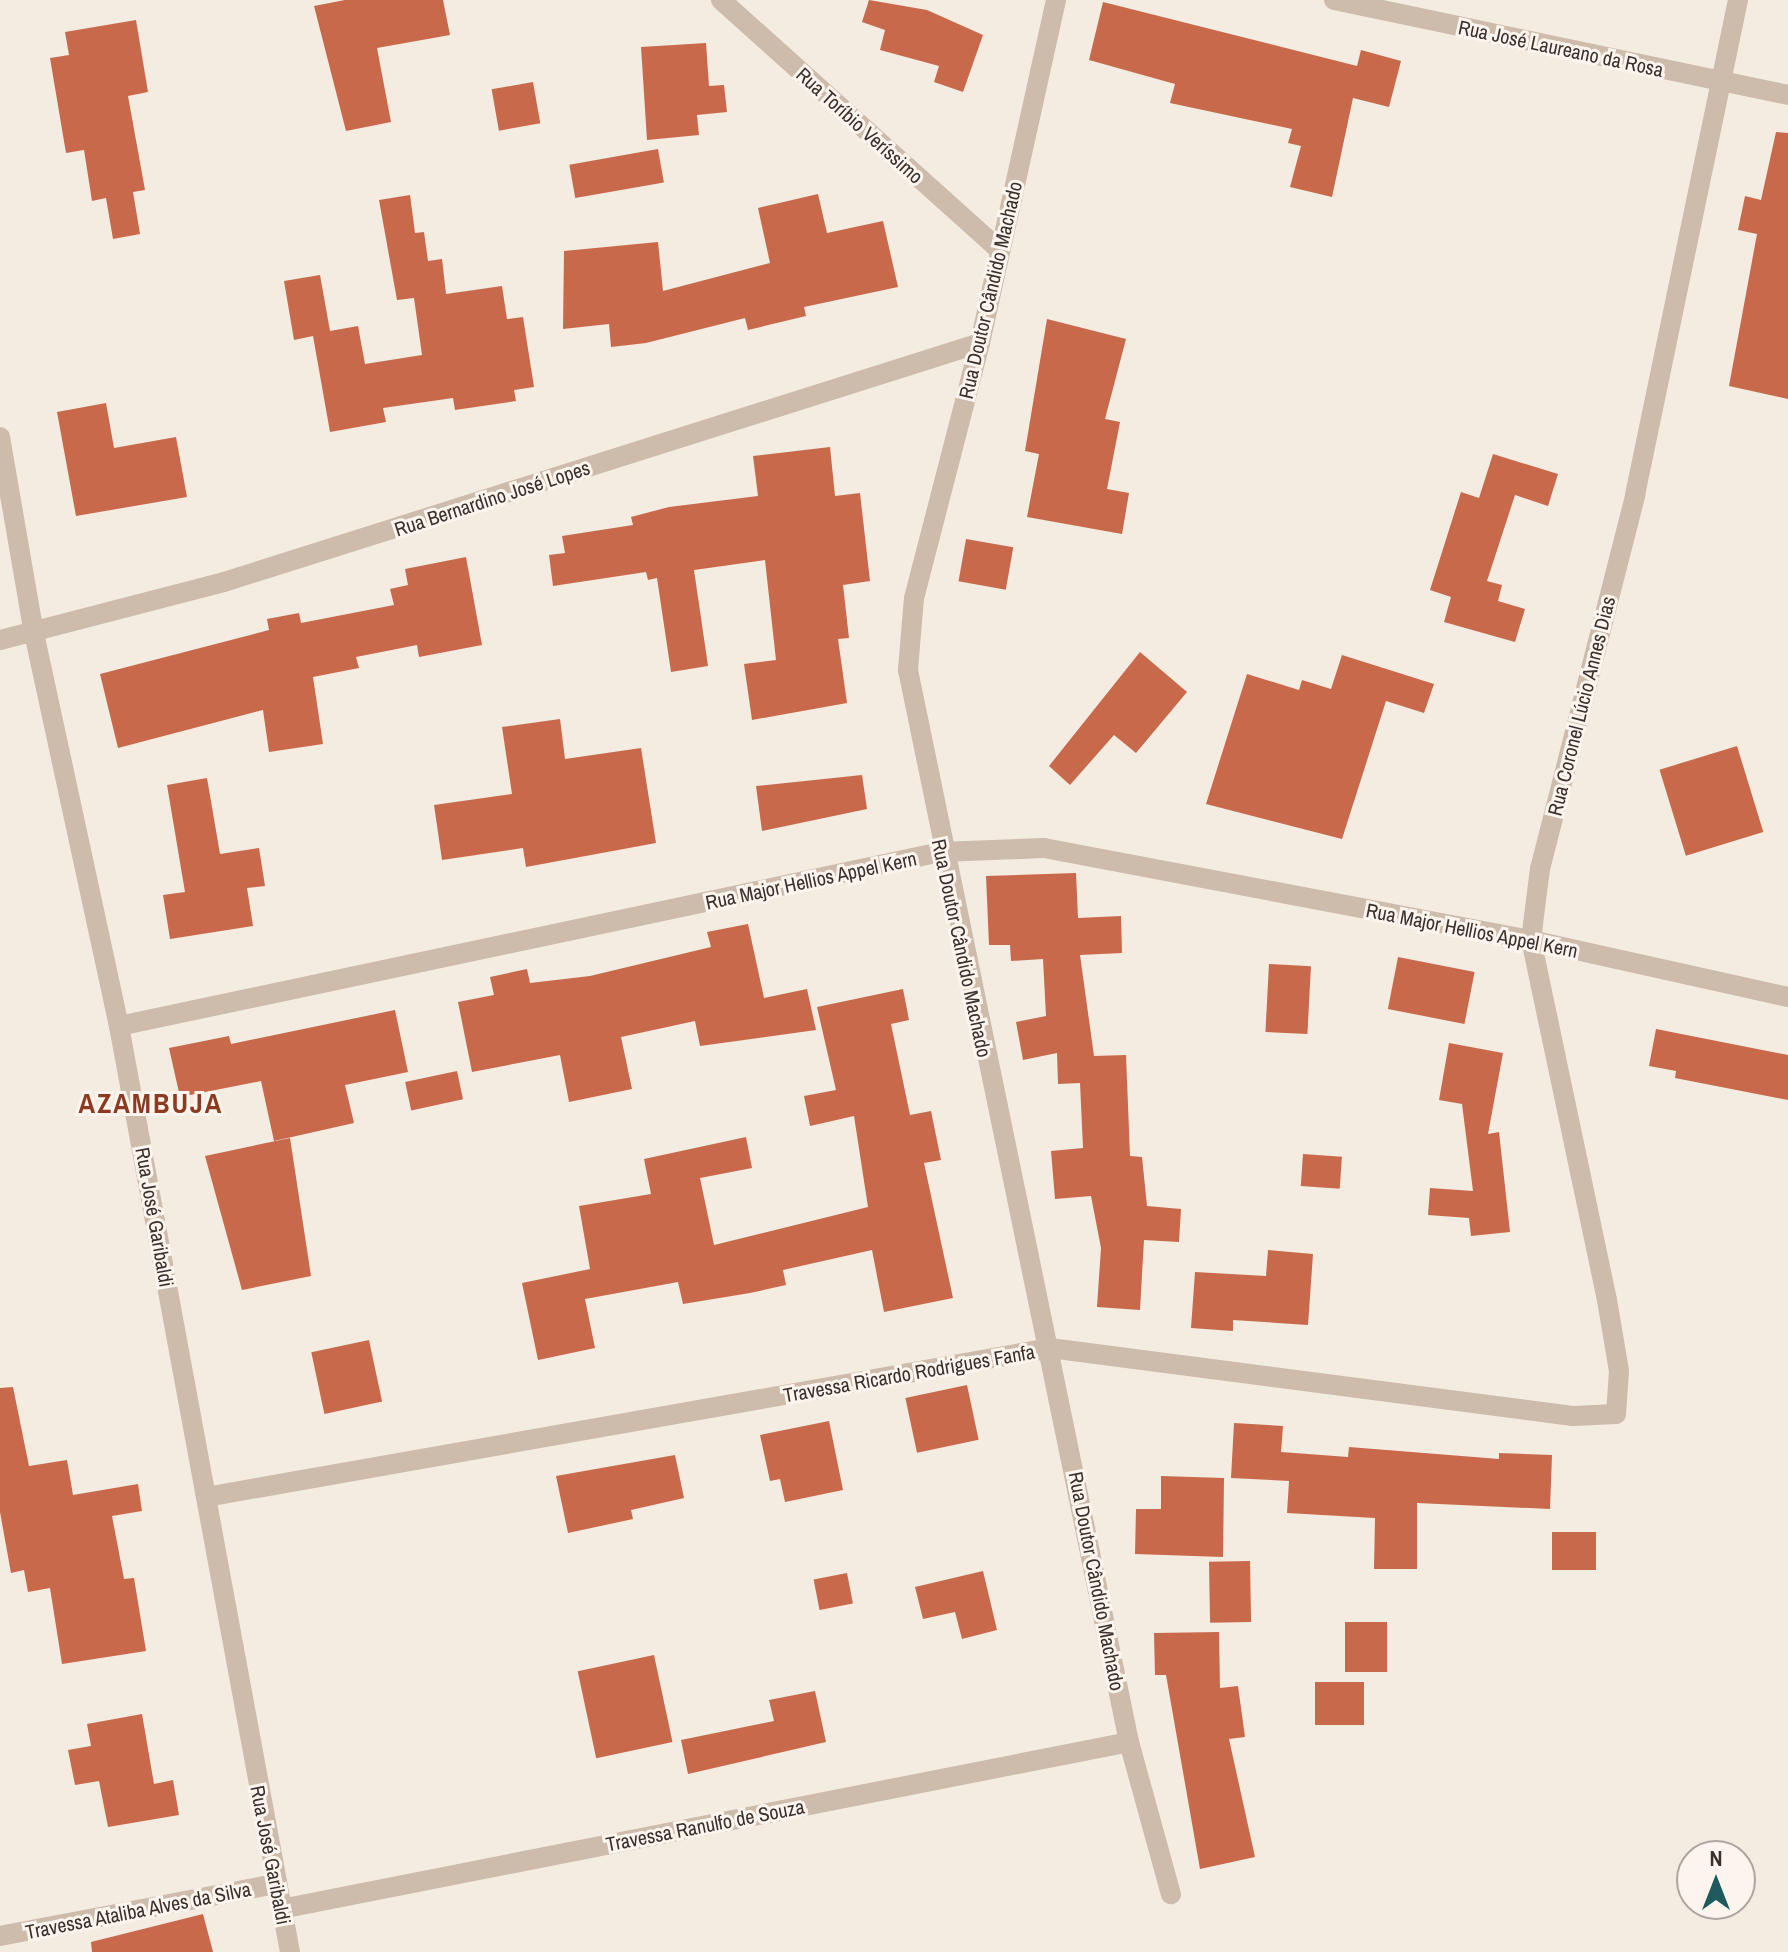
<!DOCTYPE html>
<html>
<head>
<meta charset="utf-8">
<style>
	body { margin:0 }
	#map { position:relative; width:1788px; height:1952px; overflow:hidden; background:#f4ebe1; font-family:"Archivo Narrow",sans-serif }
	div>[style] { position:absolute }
	.building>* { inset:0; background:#c8694b; transform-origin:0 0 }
	.street>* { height:20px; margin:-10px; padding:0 10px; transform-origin:10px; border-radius:10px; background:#cdbbac }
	span { translate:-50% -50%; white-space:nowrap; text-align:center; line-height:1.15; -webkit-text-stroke:6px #fbf5ee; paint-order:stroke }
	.street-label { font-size:20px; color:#3b302b }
	.district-label { font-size:28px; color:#8c3b22; font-weight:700; letter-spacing:2px }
	.north { position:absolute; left:1676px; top:1840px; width:80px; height:80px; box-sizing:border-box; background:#fbf5ee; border:2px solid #aea6a0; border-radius:50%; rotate:0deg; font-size:22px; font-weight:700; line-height:32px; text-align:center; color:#3b302b }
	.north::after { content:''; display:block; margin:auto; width:28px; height:36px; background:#1f5a5e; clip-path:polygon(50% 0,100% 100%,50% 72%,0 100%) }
</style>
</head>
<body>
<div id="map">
	<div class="building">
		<div style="clip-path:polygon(345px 0,443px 0,450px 35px,377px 48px,391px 122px,346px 131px,314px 6px)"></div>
		<div style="clip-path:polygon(869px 0,927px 10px,983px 35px,963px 92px,934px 82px,939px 66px,880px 50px,885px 30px,862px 22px)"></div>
		<div style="clip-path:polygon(1103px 2px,1357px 66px,1361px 50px,1401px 61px,1389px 107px,1353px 98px,1332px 197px,1290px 187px,1301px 146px,1288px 143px,1292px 129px,1170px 103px,1175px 84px,1089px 60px)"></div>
		<div style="clip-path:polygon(136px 20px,148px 92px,128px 96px,145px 190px,133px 192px,140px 234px,113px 239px,106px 198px,92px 201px,84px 150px,66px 153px,50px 58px,69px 55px,65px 32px)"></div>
		<div style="clip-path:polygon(706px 43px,709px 86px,724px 85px,727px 112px,697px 115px,699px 135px,647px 140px,641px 47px)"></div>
		<div style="left:533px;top:82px;width:42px;height:42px;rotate:80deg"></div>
		<div style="clip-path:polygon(1776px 132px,1788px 133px,1788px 399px,1729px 386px,1757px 234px,1738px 230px,1745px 196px,1761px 200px)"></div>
		<div style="left:658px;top:149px;width:34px;height:90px;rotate:80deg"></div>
		<div style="clip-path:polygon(818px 194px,827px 233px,883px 221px,898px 287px,804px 307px,806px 316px,748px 330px,745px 318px,646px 343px,611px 347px,609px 324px,563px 329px,564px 251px,658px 242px,663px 291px,770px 263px,758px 208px)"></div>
		<div style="clip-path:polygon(410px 195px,415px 233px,424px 232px,428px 261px,442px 259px,446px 294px,502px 286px,507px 319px,523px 317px,534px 387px,514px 390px,516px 401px,455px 410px,453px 398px,383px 408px,386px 422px,330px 432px,313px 336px,294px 340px,284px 281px,320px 275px,330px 331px,358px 326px,365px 364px,422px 355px,414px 298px,397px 300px,379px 200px)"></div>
		<div style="clip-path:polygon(1047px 319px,1126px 339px,1105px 419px,1120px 422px,1107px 489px,1129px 493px,1122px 534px,1027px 517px,1039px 454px,1025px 451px)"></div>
		<div style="clip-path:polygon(106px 403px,114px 448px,176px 437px,187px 497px,76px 516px,57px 412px)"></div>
		<div style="clip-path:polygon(830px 447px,835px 496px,860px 493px,870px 581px,843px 585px,849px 638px,838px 639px,847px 703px,752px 720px,744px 664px,776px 660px,765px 560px,694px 570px,708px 666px,671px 672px,657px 578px,648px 580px,646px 572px,553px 586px,549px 555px,565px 553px,562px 536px,633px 525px,631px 517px,669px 507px,758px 496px,753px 456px)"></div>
		<div style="clip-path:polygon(1493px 454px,1558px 474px,1548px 506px,1515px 495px,1487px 581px,1502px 585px,1498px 601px,1525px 609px,1515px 642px,1444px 622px,1451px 597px,1430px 590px,1461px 492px,1479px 498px)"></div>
		<div style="left:966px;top:539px;width:48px;height:43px;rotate:10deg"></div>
		<div style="clip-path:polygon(466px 557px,482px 645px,419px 657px,417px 645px,356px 657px,359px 668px,313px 677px,323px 744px,269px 752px,263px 710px,118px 748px,100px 674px,269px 630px,267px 619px,299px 613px,301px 623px,394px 605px,390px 589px,408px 585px,405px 569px)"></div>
		<div style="clip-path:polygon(1140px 652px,1187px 692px,1136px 753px,1114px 735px,1070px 785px,1049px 766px)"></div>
		<div style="clip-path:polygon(1342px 655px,1434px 684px,1424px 713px,1386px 701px,1342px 839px,1206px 804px,1247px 674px,1299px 690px,1302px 680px,1331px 689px)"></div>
		<div style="clip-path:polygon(560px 719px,565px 759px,641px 748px,656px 843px,526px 867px,523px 848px,442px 860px,434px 805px,512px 794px,502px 727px)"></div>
		<div style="left:1737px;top:746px;width:90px;height:81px;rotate:73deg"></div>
		<div style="clip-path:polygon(862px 775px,867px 809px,762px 831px,756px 786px)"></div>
		<div style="clip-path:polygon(207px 778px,220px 854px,259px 848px,265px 886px,247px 888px,253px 926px,170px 939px,163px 895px,185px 892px,167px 785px)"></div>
		<div style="clip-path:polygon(1076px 873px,1078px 918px,1121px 916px,1122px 953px,1080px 955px,1094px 1056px,1126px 1055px,1130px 1156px,1142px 1157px,1147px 1206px,1181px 1209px,1179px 1242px,1144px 1240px,1140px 1310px,1097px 1307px,1101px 1248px,1091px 1196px,1055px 1199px,1051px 1151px,1083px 1148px,1080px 1083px,1058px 1084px,1057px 1053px,1023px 1060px,1016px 1022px,1046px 1016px,1043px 959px,1011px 961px,1010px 945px,989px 945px,986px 876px)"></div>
		<div style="clip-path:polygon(748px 924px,764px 998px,807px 989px,816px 1030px,700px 1046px,695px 1021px,621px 1037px,632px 1089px,569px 1102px,560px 1055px,472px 1072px,458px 1002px,494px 995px,490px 977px,527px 969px,530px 983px,590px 976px,711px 947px,707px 932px)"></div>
		<div style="left:1398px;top:957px;width:78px;height:53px;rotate:11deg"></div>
		<div style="left:1269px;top:964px;width:42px;height:68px;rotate:3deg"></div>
		<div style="clip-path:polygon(903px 989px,909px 1020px,891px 1024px,910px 1115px,931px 1111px,941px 1160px,924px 1163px,953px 1298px,884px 1312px,872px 1250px,783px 1270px,786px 1285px,750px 1293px,683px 1304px,678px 1282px,585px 1299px,595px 1348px,538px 1360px,522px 1283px,590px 1269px,579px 1206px,651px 1194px,644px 1159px,746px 1137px,752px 1168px,700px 1178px,714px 1245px,868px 1207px,854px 1116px,810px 1126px,804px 1096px,836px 1090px,817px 1007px)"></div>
		<div style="clip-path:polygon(395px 1010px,408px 1072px,345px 1085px,354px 1123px,274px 1141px,261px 1081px,180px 1097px,169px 1048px,229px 1036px,231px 1044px)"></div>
		<div style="clip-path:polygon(1656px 1029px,1788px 1055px,1788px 1100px,1675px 1078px,1676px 1071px,1649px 1066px)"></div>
		<div style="clip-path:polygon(1449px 1043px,1503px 1053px,1488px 1134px,1499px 1132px,1510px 1232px,1471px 1236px,1469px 1218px,1428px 1215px,1430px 1188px,1473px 1191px,1462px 1104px,1439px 1100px)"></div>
		<div style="left:457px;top:1071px;width:29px;height:53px;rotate:78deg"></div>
		<div style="clip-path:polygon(290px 1138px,311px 1276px,242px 1290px,205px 1156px)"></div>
		<div style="left:1303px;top:1154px;width:39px;height:32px;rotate:4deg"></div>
		<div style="clip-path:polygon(1268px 1250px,1313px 1254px,1308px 1325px,1233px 1320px,1233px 1331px,1191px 1328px,1195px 1272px,1266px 1276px)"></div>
		<div style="left:369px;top:1340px;width:63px;height:59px;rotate:78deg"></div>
		<div style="left:967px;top:1385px;width:56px;height:63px;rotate:78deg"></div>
		<div style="clip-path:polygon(13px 1387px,29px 1466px,67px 1460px,73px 1495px,138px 1484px,142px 1511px,112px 1516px,124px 1579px,134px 1578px,146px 1651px,62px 1664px,50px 1588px,28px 1592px,24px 1570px,11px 1573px,0 1512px,0 1388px)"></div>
		<div style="clip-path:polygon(829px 1421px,843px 1490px,785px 1502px,780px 1479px,770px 1481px,760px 1435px)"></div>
		<div style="clip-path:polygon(1234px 1423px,1283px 1426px,1281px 1452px,1348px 1457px,1349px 1447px,1499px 1459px,1499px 1453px,1552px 1455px,1550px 1509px,1417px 1503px,1417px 1569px,1374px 1569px,1375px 1518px,1287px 1513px,1289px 1481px,1231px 1478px)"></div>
		<div style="clip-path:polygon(675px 1455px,684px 1498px,631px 1510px,633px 1519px,568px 1533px,556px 1476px)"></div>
		<div style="clip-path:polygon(1161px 1476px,1224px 1478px,1223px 1557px,1135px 1554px,1136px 1509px,1161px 1509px)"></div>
		<div style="left:1552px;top:1532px;width:44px;height:38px"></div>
		<div style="left:1250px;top:1561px;width:61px;height:41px;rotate:89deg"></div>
		<div style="clip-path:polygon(983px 1571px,997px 1630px,962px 1639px,955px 1612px,923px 1619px,915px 1587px)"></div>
		<div style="left:847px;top:1573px;width:31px;height:34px;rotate:79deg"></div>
		<div style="left:1345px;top:1622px;width:42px;height:50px"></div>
		<div style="clip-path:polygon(1219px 1632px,1220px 1688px,1238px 1686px,1245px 1737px,1229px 1739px,1255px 1857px,1200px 1869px,1166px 1675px,1155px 1675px,1154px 1633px)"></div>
		<div style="left:654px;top:1655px;width:89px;height:78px;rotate:78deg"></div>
		<div style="left:1315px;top:1682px;width:49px;height:43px"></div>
		<div style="clip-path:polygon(815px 1691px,826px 1742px,688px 1774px,681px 1740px,774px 1721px,769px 1700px)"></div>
		<div style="clip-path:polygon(142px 1714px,154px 1784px,173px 1780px,179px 1815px,108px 1827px,99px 1781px,75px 1785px,68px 1750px,91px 1746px,87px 1724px)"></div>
		<div style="clip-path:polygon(203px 1914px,213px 1952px,92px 1952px,91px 1942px)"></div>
	</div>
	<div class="street">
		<div style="left:721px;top:0;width:373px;rotate:41.9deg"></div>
		<div style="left:1056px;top:0;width:351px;rotate:102.5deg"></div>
		<div style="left:980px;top:343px;width:263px;rotate:104.5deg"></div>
		<div style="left:914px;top:598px;width:72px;rotate:94.8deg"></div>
		<div style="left:908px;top:670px;width:1095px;rotate:78.35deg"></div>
		<div style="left:1129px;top:1742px;width:158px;rotate:74.6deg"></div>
		<div style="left:1334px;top:0;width:464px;rotate:11.8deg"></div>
		<div style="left:0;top:437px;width:199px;rotate:80.2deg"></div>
		<div style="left:34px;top:633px;width:402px;rotate:77.8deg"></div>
		<div style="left:119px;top:1026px;width:942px;rotate:79.54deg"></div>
		<div style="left:0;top:640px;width:231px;rotate:-14.5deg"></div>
		<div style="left:224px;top:582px;width:793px;rotate:-17.54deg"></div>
		<div style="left:119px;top:1026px;width:840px;rotate:-11.95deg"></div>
		<div style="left:941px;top:852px;width:103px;rotate:-2.2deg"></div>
		<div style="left:1044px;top:848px;width:496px;rotate:10.7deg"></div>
		<div style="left:1531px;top:940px;width:263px;rotate:12.5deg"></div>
		<div style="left:206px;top:1497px;width:857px;rotate:-10.01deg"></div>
		<div style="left:1050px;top:1348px;width:527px;rotate:7.41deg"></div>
		<div style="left:1573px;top:1416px;width:43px;rotate:-2.7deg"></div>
		<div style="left:1616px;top:1414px;width:43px;rotate:-86deg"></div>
		<div style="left:1619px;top:1371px;width:72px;rotate:-99.6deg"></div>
		<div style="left:1607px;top:1300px;width:368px;rotate:-101.9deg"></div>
		<div style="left:1531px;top:940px;width:72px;rotate:-82.8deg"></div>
		<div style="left:1540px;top:869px;width:386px;rotate:-75.7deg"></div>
		<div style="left:1635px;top:495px;width:506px;rotate:-78.25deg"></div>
		<div style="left:281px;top:1909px;width:864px;rotate:-11.14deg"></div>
		<div style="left:0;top:1936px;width:281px;rotate:-10.7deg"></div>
	</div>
	<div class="street-label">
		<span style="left:1561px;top:48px;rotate:12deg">Rua José Laureano da Rosa</span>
		<span style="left:860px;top:125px;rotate:42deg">Rua Toríbio Veríssimo</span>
		<span style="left:990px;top:290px;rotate:-77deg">Rua Doutor Cândido Machado</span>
		<span style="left:492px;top:498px;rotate:-18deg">Rua Bernardino José Lopes</span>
		<span style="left:1581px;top:706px;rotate:-76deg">Rua Coronel Lúcio Annes Dias</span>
		<span style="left:811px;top:880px;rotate:-12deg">Rua Major Hellios Appel Kern</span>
		<span style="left:1472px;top:930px;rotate:11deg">Rua Major Hellios Appel Kern</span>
		<span style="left:962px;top:948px;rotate:78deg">Rua Doutor Cândido Machado</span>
		<span style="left:155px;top:1217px;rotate:80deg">Rua José Garibaldi</span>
		<span style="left:909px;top:1373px;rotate:-10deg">Travessa Ricardo Rodrigues Fanfa</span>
		<span style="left:1097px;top:1581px;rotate:79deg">Rua Doutor Cândido Machado</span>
		<span style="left:705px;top:1825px;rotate:-11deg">Travessa Ranulfo de Souza</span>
		<span style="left:271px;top:1855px;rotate:79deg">Rua José Garibaldi</span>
		<span style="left:138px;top:1910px;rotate:-11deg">Travessa Ataliba Alves da Silva</span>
	</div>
	<div class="district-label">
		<span style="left:151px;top:1103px">AZAMBUJA</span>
	</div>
	<div class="north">N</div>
</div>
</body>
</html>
